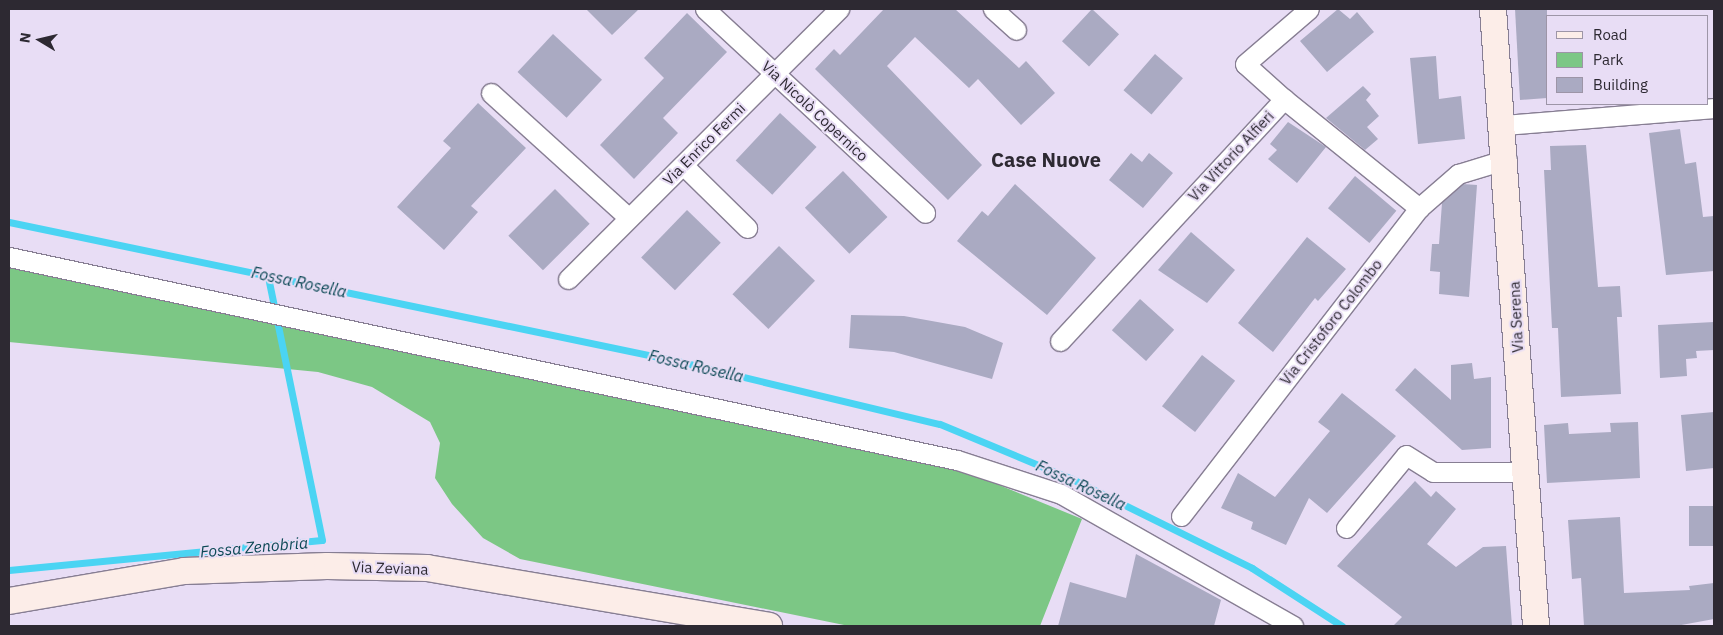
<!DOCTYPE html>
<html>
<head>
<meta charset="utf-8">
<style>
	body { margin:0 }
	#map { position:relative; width:1723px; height:635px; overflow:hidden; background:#e8ddf5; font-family:"IBM Plex Sans",sans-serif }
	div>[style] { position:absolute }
	.green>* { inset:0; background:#7cc785 }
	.stream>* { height:7px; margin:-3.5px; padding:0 3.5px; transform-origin:3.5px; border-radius:3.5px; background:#4bd4f3 }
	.building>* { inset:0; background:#aaaac2; transform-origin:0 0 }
	.roads { filter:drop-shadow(1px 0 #877e93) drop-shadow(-1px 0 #877e93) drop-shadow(0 1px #877e93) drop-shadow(0 -1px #877e93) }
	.street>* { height:19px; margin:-9.5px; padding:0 9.5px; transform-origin:9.5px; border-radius:9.5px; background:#fff }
	.secondary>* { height:26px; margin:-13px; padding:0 13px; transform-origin:13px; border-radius:13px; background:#fcede8 }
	span { translate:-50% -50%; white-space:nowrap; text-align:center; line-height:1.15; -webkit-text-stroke:4px #e8ddf5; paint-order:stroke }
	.street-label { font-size:15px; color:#2d2932 }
	.water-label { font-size:16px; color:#0b4855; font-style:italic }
	.district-label { font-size:20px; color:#2d2932; font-weight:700 }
	.frame { position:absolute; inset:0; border:10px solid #2d2932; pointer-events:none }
	.legend { position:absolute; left:1546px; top:15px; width:162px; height:90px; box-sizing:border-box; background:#e8ddf5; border:1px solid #9d95a7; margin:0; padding:6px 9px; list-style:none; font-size:15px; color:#2d2932 }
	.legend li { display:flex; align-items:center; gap:10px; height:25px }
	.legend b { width:25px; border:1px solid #9d95a7 }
	.north { position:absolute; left:15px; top:15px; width:50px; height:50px; -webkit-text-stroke:4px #e8ddf5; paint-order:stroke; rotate:279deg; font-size:14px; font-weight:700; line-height:20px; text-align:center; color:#2d2932 }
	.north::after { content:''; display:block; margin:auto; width:18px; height:22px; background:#2d2932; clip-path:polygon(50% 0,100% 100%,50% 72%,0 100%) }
</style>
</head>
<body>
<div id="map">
	<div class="green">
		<div style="clip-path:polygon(9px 264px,965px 471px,1082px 519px,1040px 626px,849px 626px,520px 559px,483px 538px,452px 504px,435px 478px,440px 443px,430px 422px,372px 387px,318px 372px,9px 342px)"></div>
	</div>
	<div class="stream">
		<div style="left:9px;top:222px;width:682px;rotate:11.75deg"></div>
		<div style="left:677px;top:361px;width:270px;rotate:13.5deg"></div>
		<div style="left:940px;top:424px;width:141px;rotate:22.6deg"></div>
		<div style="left:1070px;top:478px;width:203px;rotate:26.3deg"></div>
		<div style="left:1252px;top:568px;width:107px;rotate:32.8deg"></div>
		<div style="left:9px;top:570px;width:314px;rotate:-5.5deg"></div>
		<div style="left:322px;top:540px;width:268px;rotate:-101.6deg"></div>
	</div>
	<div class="building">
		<div style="clip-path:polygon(586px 9px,639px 9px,612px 35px)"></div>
		<div style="clip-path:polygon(884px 9px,955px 9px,1019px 68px,1026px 61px,1055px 93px,1021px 125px,978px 79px,969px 88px,915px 37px,887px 66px,982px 165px,948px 200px,815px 69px,834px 49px,840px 55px)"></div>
		<div style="left:1092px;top:9px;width:37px;height:44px;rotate:43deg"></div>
		<div style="clip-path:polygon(1338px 9px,1350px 19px,1357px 12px,1374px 32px,1327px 72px,1300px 41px)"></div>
		<div style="clip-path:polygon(1515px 9px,1547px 9px,1547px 98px,1520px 100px)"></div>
		<div style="clip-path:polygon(687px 13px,727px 52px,663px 118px,678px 133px,634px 179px,600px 145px,664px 78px,644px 58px)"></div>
		<div style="left:553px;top:34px;width:67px;height:52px;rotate:43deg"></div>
		<div style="left:1155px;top:54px;width:37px;height:48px;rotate:41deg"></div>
		<div style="clip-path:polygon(1436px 56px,1439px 99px,1461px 96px,1465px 139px,1418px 144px,1410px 58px)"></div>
		<div style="clip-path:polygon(1363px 86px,1371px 94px,1366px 100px,1379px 116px,1367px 127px,1378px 139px,1365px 150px,1326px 118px)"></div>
		<div style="clip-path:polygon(478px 103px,526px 148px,471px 206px,478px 212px,444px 250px,397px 207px,451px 148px,443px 141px)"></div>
		<div style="left:780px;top:113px;width:50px;height:65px;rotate:43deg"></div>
		<div style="clip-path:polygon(1288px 122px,1326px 147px,1297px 183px,1268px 159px,1277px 150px,1270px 144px)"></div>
		<div style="clip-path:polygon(1680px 129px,1685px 164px,1696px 162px,1703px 217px,1714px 216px,1714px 271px,1666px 275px,1649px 133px)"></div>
		<div style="clip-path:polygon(1586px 145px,1598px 287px,1620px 286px,1622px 317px,1617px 317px,1621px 394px,1561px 397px,1558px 328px,1552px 328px,1544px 170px,1551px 170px,1550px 146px)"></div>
		<div style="clip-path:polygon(1131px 153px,1142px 162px,1149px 153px,1173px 173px,1143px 208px,1109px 180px)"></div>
		<div style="left:843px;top:171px;width:64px;height:53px;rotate:46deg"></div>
		<div style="left:1355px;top:176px;width:54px;height:42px;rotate:40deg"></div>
		<div style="clip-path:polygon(1015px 184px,1096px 258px,1047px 315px,957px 241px,982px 211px,988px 216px)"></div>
		<div style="clip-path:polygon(1463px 184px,1477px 185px,1469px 297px,1439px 294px,1440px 272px,1430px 271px,1432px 244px,1439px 244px,1442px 203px)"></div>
		<div style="left:555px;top:189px;width:49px;height:66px;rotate:45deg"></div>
		<div style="left:687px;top:210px;width:47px;height:66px;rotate:44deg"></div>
		<div style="clip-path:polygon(1191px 232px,1235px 270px,1207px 303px,1158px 270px)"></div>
		<div style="clip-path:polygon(1307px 237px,1346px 269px,1318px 301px,1315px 298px,1273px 352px,1238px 323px)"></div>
		<div style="left:779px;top:246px;width:50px;height:67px;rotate:44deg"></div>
		<div style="left:1140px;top:299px;width:46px;height:42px;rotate:42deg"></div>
		<div style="clip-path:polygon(851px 315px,904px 316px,965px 327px,1003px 343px,992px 379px,894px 352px,849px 348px)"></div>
		<div style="clip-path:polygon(1714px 322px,1714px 350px,1696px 351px,1697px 358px,1686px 359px,1687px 376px,1660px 378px,1658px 325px)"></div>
		<div style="left:1202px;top:355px;width:42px;height:65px;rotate:38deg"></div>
		<div style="clip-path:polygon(1472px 363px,1474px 379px,1491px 377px,1491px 448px,1462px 450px,1395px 390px,1415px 368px,1451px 400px,1451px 365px)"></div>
		<div style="clip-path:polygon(1342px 393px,1396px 436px,1327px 513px,1309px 498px,1286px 545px,1251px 529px,1253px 522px,1221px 508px,1238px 473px,1275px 497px,1330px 431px,1318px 422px)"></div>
		<div style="clip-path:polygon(1714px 412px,1714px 468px,1686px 471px,1681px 415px)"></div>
		<div style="clip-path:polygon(1638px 422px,1640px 478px,1547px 483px,1544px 425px,1568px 423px,1569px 434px,1611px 432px,1610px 423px)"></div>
		<div style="clip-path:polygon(1415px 481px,1431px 497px,1436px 491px,1456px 509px,1427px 544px,1456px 567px,1483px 547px,1506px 546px,1512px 626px,1393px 626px,1402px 617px,1337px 566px)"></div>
		<div style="left:1714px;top:506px;width:40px;height:25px;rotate:90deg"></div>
		<div style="clip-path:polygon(1620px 517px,1624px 593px,1690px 590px,1689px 586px,1714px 583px,1714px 619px,1676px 626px,1584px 626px,1581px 578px,1572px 579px,1568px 520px)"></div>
		<div style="clip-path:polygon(1136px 554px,1221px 600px,1214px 626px,1058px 626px,1070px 582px,1126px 598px)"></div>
	</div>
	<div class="roads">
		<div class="street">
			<div style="left:705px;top:9px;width:300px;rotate:42.8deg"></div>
			<div style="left:993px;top:9px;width:31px;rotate:42deg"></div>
			<div style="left:491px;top:93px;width:186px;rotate:42.2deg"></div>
			<div style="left:1284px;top:99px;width:52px;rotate:-138.1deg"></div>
			<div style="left:1245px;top:64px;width:84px;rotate:-40.7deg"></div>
			<div style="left:1504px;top:125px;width:211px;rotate:-4.6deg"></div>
			<div style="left:683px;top:165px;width:90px;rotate:44.5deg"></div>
			<div style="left:9px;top:257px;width:969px;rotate:12.09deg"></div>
			<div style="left:957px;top:460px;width:109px;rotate:18.1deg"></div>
			<div style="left:1061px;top:494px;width:267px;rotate:29.6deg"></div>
			<div style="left:568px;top:279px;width:383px;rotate:-44.9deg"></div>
			<div style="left:1060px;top:341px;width:330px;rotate:-47.2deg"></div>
			<div style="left:1284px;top:99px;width:174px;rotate:38.9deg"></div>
			<div style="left:1181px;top:516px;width:389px;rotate:-52.3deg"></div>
			<div style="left:1419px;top:208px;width:52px;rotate:-41.1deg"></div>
			<div style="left:1458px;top:174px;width:51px;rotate:-17deg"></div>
			<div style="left:1346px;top:528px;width:94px;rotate:-50.6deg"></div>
			<div style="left:1406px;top:455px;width:32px;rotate:32deg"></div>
			<div style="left:1433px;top:472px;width:91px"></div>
		</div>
		<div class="secondary">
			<div style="left:1493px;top:9px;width:618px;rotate:86.01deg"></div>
			<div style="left:9px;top:601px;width:178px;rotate:-9.7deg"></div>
			<div style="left:184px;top:571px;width:143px;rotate:-2deg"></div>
			<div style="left:327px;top:566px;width:100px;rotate:1.1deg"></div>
			<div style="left:427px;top:568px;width:347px;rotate:9.6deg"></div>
		</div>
	</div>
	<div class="street-label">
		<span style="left:815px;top:111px;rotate:43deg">Via Nicolò Copernico</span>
		<span style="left:704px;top:144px;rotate:-45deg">Via Enrico Fermi</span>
		<span style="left:1231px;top:156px;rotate:-47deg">Via Vittorio Alfieri</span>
		<span style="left:1516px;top:317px;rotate:-93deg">Via Serena</span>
		<span style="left:1331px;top:322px;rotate:-52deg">Via Cristoforo Colombo</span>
		<span style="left:390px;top:568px;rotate:2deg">Via Zeviana</span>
	</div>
	<div class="water-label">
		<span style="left:299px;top:282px;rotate:12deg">Fossa Rosella</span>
		<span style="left:696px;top:366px;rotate:13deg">Fossa Rosella</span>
		<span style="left:1081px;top:485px;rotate:25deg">Fossa Rosella</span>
		<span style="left:254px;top:547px;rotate:-5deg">Fossa Zenobria</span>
	</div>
	<div class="district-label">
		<span style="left:1046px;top:159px">Case Nuove</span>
	</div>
	<div class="frame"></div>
	<ul class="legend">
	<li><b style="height:6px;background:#fcede8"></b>Road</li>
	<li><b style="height:14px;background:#7cc785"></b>Park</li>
	<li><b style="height:14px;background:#aaaac2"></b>Building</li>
	</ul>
	<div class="north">N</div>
</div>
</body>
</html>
